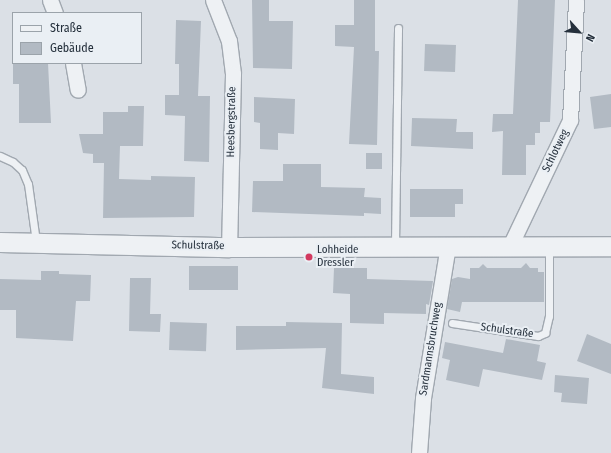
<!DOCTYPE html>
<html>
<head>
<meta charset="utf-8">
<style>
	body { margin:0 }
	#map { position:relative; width:611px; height:453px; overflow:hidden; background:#dbe0e6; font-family:"Fira Sans Condensed",sans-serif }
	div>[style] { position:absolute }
	.building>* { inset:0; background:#b2bac3; transform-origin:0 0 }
	.roads { filter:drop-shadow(1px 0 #a1a8b0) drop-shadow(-1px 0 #a1a8b0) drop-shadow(0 1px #a1a8b0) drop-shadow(0 -1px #a1a8b0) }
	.service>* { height:7px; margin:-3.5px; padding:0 3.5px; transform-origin:3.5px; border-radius:3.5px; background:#eef1f4 }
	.minor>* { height:15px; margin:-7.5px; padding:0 7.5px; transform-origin:7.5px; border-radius:7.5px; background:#eef1f4 }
	.tertiary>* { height:19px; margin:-9.5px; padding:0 9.5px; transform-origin:9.5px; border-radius:9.5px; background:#eef1f4 }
	.dots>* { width:11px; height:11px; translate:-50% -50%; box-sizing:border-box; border:2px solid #eaeff4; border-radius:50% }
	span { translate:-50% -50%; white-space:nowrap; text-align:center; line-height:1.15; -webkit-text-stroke:4px #eaeff4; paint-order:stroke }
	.street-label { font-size:11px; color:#25303c }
	.poi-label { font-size:11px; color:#25303c }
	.left { translate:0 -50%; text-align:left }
	.legend { position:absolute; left:12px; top:12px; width:130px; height:52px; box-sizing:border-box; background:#eaeff4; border:1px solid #9ba3aa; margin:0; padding:5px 7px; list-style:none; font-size:12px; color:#25303c }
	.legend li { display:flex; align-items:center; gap:8px; height:20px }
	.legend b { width:20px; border:1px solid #9ba3aa }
	.north { position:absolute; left:559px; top:12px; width:40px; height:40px; -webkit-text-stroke:3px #eaeff4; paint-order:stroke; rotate:117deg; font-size:11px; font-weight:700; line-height:16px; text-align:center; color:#25303c }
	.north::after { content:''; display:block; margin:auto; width:14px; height:18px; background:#25303c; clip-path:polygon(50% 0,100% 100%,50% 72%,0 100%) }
</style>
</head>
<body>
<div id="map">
	<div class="building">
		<div style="clip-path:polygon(252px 0,269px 0,269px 21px,293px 21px,292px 69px,253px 68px)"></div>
		<div style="clip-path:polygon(354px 0,375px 0,375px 51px,379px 51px,377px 145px,349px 144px,354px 47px,335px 46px,335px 25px,354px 25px)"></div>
		<div style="clip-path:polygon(518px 0,555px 0,550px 122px,540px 122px,540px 133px,535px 133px,535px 145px,526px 145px,526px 175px,502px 175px,503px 131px,492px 132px,493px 114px,513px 114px)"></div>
		<div style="clip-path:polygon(176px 20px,201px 21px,198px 96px,210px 96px,209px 162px,184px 161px,185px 116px,165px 115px,165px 95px,179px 95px,179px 64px,175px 64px)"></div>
		<div style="left:425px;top:44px;width:31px;height:27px;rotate:2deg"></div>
		<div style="clip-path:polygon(13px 63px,48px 63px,51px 123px,19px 123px,19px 84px,13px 84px)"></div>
		<div style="clip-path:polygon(611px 94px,611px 127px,594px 129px,590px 97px)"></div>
		<div style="clip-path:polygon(254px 97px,295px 99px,294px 134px,278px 133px,278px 150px,260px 149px,260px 123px,254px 122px)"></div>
		<div style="clip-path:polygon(128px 106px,144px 106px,143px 146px,120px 146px,119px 179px,151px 180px,151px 176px,195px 177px,194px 217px,103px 218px,104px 163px,93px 163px,93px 154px,83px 153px,79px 134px,103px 134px,103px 112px,128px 112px)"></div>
		<div style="clip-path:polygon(412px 118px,457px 119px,456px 132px,473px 132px,473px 149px,411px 146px)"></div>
		<div style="left:366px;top:153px;width:16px;height:16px"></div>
		<div style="clip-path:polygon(283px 164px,321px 164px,321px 187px,365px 188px,364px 197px,381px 198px,381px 214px,364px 213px,364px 216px,252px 212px,253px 181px,283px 181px)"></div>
		<div style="clip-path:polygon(410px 189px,463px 189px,463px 204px,455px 204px,455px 217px,410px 217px)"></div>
		<div style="clip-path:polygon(526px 263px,530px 268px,538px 268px,538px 272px,544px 272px,544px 302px,462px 302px,460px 312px,447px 309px,452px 279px,458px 277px,470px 279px,470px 268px,479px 268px,483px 264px,487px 268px,521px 268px)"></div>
		<div style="left:189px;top:266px;width:49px;height:24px"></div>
		<div style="clip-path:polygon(334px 268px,367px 268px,367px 279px,433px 281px,429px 305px,426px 304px,426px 314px,384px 313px,384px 324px,350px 323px,350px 294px,333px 293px)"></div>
		<div style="clip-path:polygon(41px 271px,59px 271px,59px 274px,91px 275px,90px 301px,76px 301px,73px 341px,16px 338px,16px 310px,0 310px,0 279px,41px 280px)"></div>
		<div style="clip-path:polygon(130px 278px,151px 278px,150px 314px,161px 314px,160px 332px,129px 331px)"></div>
		<div style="left:170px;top:322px;width:37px;height:28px;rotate:2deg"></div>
		<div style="clip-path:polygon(286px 322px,342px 323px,341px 374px,374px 377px,374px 394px,322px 388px,326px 348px,236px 350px,236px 326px,286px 326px)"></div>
		<div style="clip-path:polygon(587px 334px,611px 344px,611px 374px,577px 361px)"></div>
		<div style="clip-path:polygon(506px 339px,540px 345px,537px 361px,546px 363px,542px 380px,483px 369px,479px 387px,446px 380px,450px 360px,442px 358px,445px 342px,503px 353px)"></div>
		<div style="clip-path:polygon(555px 375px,589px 378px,587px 404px,561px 402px,562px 393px,554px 392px)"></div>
	</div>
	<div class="roads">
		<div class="service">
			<div style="left:0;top:156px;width:14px;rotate:25deg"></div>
			<div style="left:13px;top:162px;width:12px;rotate:42deg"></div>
			<div style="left:22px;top:170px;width:15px;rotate:67deg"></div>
			<div style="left:28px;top:184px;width:59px;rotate:82.1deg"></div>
			<div style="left:395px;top:245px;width:217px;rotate:-89.2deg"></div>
			<div style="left:452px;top:323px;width:87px;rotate:8.6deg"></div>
			<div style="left:538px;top:336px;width:8px;rotate:-23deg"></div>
			<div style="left:545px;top:333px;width:17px;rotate:-77deg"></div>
			<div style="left:549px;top:316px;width:69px;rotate:-90deg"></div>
		</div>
		<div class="minor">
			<div style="left:50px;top:0;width:14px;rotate:69deg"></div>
			<div style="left:213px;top:0;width:44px;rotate:68.7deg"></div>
			<div style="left:229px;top:41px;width:33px;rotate:83deg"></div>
			<div style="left:233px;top:74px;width:173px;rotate:91.3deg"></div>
			<div style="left:73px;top:63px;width:27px;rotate:80deg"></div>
			<div style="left:510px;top:246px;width:140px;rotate:-64.5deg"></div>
			<div style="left:570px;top:120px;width:120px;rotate:-87.1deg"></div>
			<div style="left:419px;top:453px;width:55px;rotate:-85.8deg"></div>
			<div style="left:423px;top:398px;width:155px;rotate:-80.7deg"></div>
		</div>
		<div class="tertiary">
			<div style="left:0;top:242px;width:229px;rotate:1.3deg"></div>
			<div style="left:229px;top:247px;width:382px;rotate:-0.1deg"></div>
		</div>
	</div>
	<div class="dots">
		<div style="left:309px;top:257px;background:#d2395f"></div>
	</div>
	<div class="street-label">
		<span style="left:232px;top:122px;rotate:-89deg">Heesbergstraße</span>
		<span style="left:556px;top:151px;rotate:-64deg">Schlotweg</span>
		<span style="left:198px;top:246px;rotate:1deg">Schulstraße</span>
		<span style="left:507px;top:331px;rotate:8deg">Schulstraße</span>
		<span style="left:431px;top:349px;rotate:-81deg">Sardmannsbruchweg</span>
	</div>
	<div class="poi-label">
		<span class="left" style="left:317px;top:257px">Lohheide<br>Dressler</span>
	</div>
	<ul class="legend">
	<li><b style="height:5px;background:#eef1f4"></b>Straße</li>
	<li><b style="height:11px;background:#b2bac3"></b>Gebäude</li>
	</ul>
	<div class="north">N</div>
</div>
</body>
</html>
